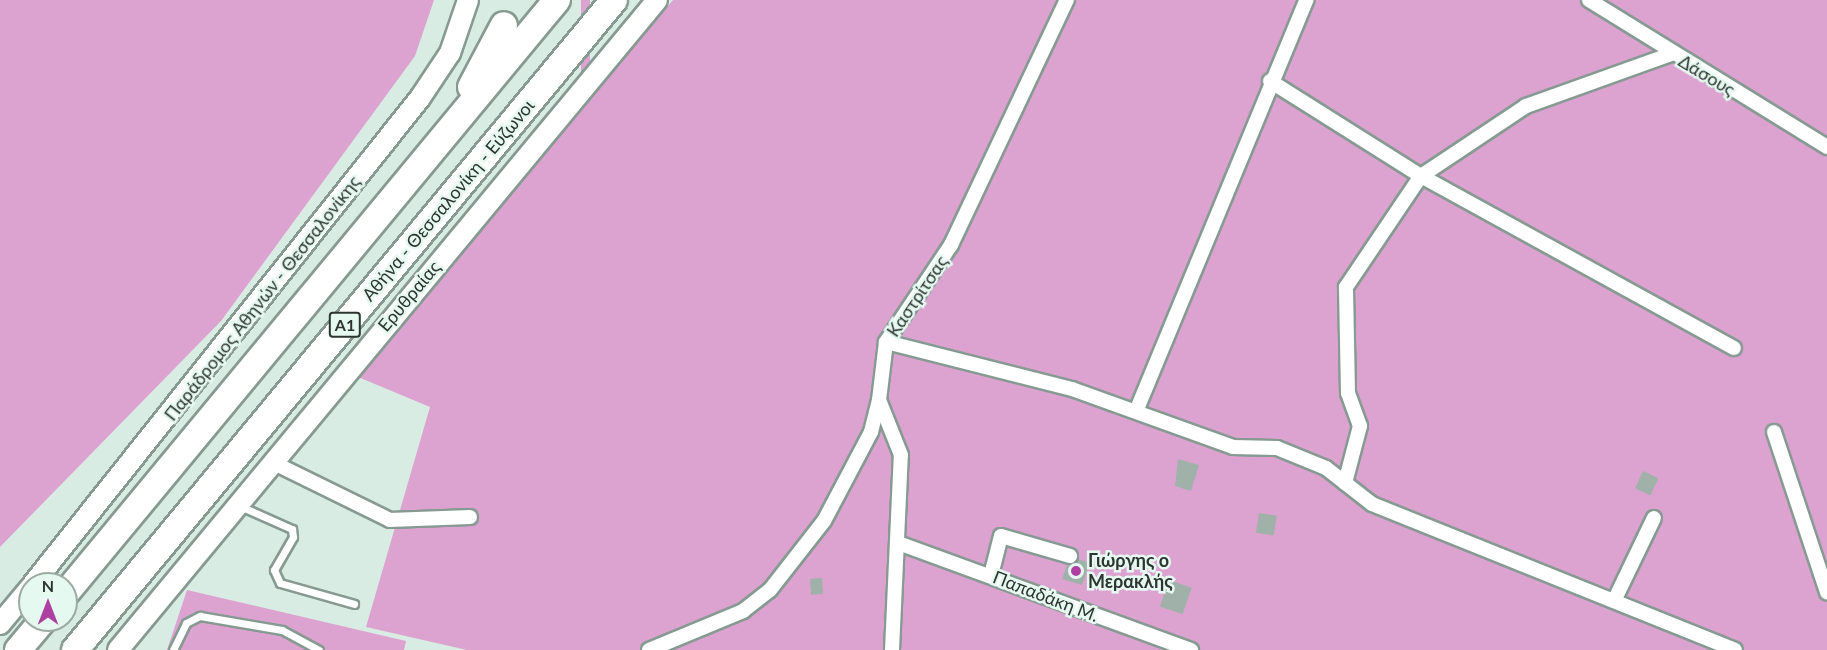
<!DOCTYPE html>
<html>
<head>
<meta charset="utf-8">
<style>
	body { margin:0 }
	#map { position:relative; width:1827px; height:650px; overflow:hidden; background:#d9ece4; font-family:Lato,sans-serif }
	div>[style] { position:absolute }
	.green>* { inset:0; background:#dca3d1; transform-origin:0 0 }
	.building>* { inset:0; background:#9fb1a9; transform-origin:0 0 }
	.roads { filter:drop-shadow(2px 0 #879a92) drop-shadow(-2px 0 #879a92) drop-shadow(0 2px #879a92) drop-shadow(0 -2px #879a92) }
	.service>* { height:7px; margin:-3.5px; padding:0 3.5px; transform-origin:3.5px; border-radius:3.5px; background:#fff }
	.minor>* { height:14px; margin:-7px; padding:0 7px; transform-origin:7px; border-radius:7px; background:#fff }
	.secondary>* { height:20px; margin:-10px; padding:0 10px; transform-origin:10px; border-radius:10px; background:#fff }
	.motorway>* { height:26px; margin:-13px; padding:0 13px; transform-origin:13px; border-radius:13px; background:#fff }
	.dots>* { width:16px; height:16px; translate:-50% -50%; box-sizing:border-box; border:3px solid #e6f9f1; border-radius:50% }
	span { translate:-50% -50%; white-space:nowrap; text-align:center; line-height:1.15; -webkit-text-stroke:5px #e6f9f1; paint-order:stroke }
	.shield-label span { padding:2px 4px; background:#e6f9f1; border:2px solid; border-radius:4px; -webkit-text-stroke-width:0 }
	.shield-label { font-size:16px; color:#2d3431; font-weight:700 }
	.street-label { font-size:18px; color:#2d3431 }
	.poi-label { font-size:18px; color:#2d3431; font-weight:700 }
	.left { translate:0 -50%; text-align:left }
	.north { position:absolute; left:18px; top:572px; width:60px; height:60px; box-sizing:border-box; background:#e6f9f1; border:2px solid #9caaa4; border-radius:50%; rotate:0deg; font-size:16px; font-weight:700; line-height:24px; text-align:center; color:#2d3431 }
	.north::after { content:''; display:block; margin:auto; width:21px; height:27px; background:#ad40a0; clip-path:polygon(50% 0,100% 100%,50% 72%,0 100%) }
</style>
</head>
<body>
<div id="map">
	<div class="green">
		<div style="clip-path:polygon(0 0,434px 0,415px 56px,221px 321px,0 547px)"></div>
		<div style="left:581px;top:0;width:9px;height:844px"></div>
		<div style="clip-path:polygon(673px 0,1827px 0,1827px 650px,467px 650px,366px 627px,430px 407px,358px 377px)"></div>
		<div style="clip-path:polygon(187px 590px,406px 641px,404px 650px,167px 650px)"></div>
	</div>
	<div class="building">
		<div style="clip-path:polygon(1178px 459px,1199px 465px,1191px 491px,1175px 486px)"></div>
		<div style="left:1643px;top:471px;width:17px;height:19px;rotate:25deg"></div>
		<div style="left:1259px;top:513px;width:18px;height:20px;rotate:9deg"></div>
		<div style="clip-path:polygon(1078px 559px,1090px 563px,1082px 585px,1062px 579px,1067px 565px)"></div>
		<div style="left:822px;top:578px;width:16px;height:12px;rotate:86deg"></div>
		<div style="left:1169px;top:580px;width:24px;height:28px;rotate:19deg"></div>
	</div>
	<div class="roads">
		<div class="service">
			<div style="left:240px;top:506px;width:57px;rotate:23.9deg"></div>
			<div style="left:292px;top:529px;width:8px;rotate:83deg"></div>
			<div style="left:293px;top:537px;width:38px;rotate:120deg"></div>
			<div style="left:274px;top:570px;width:14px;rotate:65deg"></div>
			<div style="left:280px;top:583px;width:77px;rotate:15.8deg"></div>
			<div style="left:173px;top:650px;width:30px;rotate:-64deg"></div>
			<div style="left:186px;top:623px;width:16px;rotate:-27deg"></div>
			<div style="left:200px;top:616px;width:83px;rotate:9.7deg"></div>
			<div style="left:282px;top:630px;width:42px;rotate:28.4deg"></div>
		</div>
		<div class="minor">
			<div style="left:1589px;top:0;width:280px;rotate:31.7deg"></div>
			<div style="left:1270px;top:81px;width:178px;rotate:32.2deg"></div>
			<div style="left:1421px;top:176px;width:357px;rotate:28.8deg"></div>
			<div style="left:886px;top:342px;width:192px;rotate:14.2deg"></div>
			<div style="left:1072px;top:389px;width:171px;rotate:19.8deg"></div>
			<div style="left:1233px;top:447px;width:44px;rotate:1.3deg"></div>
			<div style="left:1277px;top:448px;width:53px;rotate:22.2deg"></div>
			<div style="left:1326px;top:468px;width:58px;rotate:38deg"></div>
			<div style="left:1372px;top:504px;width:391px;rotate:21.9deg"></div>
			<div style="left:1137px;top:409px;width:443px;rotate:-67.5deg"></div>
			<div style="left:1774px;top:432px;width:169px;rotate:71.7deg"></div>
			<div style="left:272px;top:462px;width:131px;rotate:26.2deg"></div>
			<div style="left:390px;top:520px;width:80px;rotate:-2.1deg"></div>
			<div style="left:1345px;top:483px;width:59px;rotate:-75.3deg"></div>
			<div style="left:1360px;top:426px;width:35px;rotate:-110deg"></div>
			<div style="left:1348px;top:393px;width:106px;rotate:-91.1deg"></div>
			<div style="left:1346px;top:287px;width:134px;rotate:-56deg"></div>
			<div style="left:1421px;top:176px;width:126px;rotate:-33.7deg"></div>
			<div style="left:1526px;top:106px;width:154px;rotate:-19.7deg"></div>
			<div style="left:901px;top:544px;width:309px;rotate:20.1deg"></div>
			<div style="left:991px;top:575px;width:40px;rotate:-75.6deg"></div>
			<div style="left:1001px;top:536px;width:72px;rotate:16.2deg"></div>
			<div style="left:1614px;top:601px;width:92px;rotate:-64.3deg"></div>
			<div style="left:649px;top:650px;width:102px;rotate:-22.5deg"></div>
			<div style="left:743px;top:611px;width:34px;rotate:-38deg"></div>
			<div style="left:770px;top:590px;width:88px;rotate:-52deg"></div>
			<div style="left:824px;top:521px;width:101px;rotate:-62.2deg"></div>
			<div style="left:871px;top:432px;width:33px;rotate:-76deg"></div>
			<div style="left:892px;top:650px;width:195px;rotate:-87.4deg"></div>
			<div style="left:901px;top:455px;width:59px;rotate:-111.8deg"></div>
			<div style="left:879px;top:400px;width:58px;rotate:-83.1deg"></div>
			<div style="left:886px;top:342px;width:117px;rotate:-56.2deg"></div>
			<div style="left:951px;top:245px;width:271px;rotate:-64.7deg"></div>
		</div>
		<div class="secondary">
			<div style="left:33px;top:584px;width:621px;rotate:-51.47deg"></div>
			<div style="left:420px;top:98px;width:54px;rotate:-56.3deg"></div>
			<div style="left:450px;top:53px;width:56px;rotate:-71.2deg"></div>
			<div style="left:0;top:624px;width:47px;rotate:-50.2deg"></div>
			<div style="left:118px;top:650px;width:844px;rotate:-50.33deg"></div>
		</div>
		<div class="motorway">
			<div style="left:471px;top:87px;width:70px;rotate:-62deg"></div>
			<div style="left:66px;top:593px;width:770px;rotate:-50.38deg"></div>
			<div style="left:18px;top:650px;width:39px;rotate:-50deg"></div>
			<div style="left:75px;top:650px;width:844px;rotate:-50.33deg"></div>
		</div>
	</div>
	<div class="dots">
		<div style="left:1076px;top:571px;background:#ad40a0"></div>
	</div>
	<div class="shield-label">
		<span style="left:345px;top:325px">Α1</span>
	</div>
	<div class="street-label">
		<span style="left:1707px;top:75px;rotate:31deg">Δάσους</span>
		<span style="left:448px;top:200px;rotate:-50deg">Αθήνα - Θεσσαλονίκη - Εύζωνοι</span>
		<span style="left:409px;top:296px;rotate:-50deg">Ερυθραίας</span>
		<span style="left:917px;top:296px;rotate:-56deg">Καστρίτσας</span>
		<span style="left:262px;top:298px;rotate:-52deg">Παράδρομος Αθηνών - Θεσσαλονίκης</span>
		<span style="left:1046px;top:596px;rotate:21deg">Παπαδάκη Μ.</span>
	</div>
	<div class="poi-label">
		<span class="left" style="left:1088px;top:571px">Γιώργης ο<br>Μερακλής</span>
	</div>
	<div class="north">N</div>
</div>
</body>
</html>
